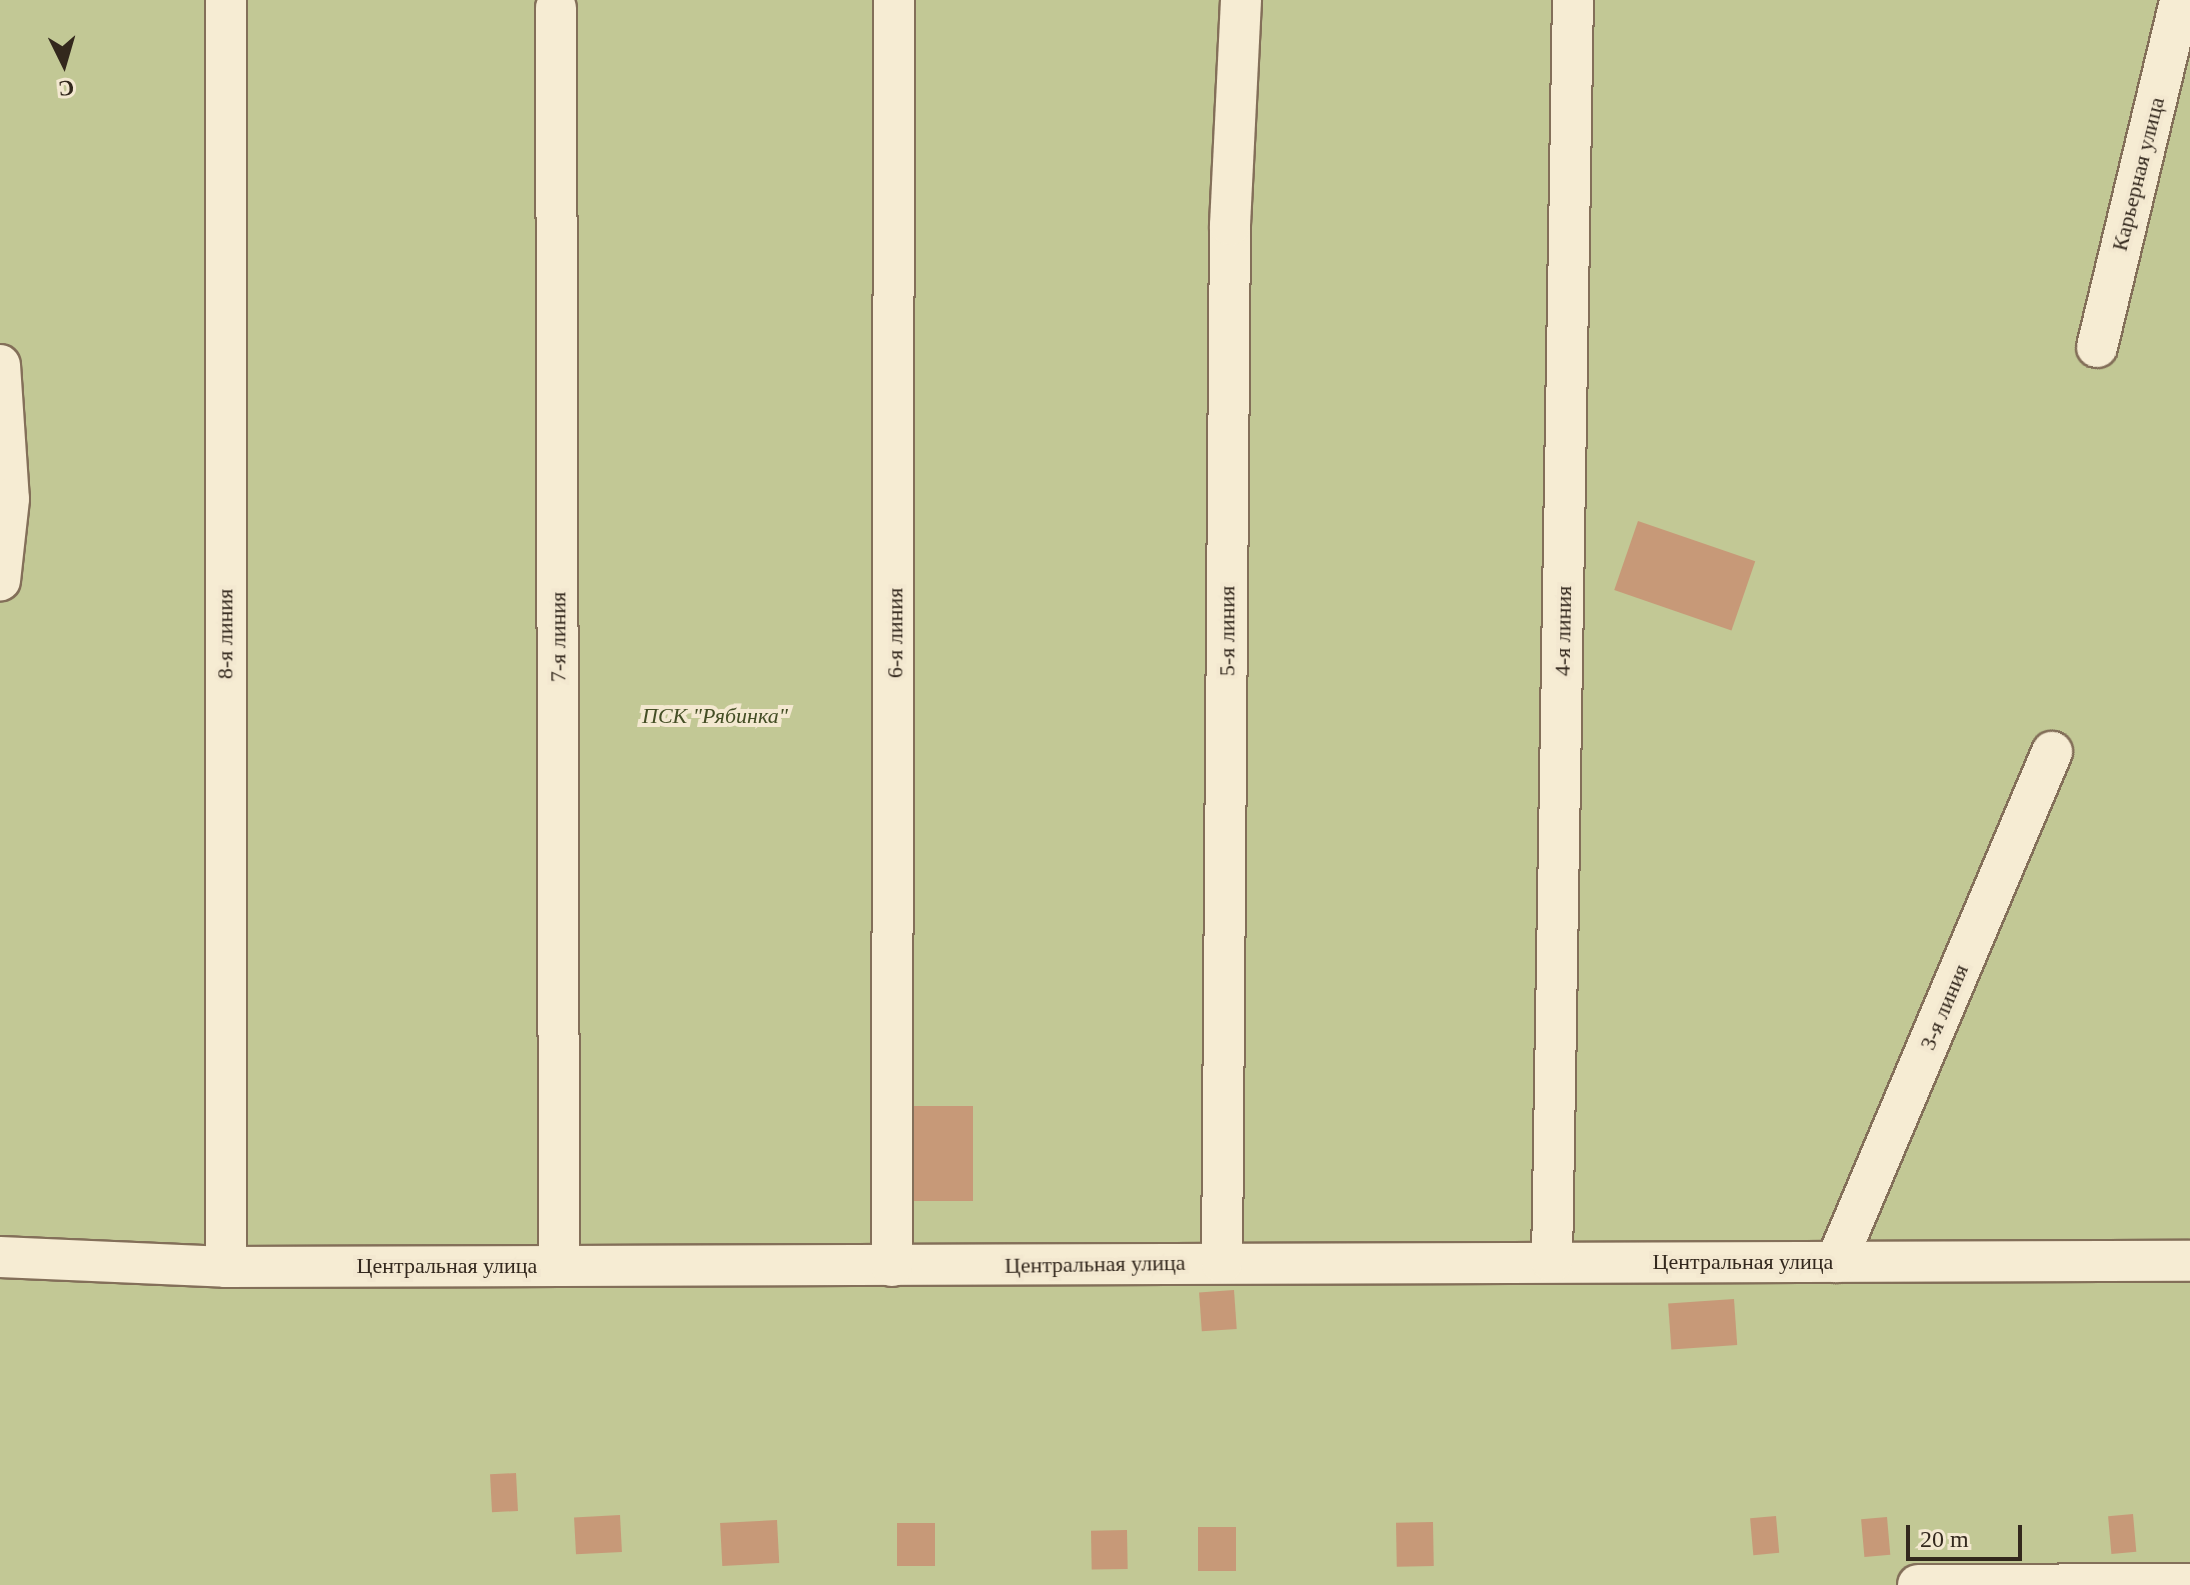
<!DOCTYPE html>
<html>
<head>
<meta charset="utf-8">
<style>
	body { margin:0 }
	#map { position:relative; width:2190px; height:1585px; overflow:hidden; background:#ebdec1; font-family:Georgia,serif }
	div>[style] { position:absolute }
	.green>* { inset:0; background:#c2c895; transform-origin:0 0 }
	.building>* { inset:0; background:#c79978; transform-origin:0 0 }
	.roads { filter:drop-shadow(2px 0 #836f59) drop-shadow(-2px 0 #836f59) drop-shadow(0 2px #836f59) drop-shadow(0 -2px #836f59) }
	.minor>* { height:40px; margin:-20px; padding:0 20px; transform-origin:20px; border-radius:20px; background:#f6ecd3 }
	span { translate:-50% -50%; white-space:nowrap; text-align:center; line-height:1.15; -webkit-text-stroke:8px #f3e8d0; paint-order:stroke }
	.street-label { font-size:22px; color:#33281d }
	.park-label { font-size:22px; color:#444e25; font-style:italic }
	.north { position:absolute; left:24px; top:24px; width:80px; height:80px; -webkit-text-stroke:6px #f3e8d0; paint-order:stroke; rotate:175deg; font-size:22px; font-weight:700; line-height:32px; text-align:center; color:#33281d }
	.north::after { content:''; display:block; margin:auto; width:28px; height:36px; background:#33281d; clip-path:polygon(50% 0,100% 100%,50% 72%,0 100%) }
	.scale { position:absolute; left:1906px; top:1525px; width:116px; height:36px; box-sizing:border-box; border:4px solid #33281d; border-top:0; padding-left:10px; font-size:24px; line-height:28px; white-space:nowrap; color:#33281d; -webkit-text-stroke:6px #f3e8d0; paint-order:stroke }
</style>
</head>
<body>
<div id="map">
	<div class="green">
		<div style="left:0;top:0;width:2190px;height:1585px"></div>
	</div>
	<div class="building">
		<div style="left:1638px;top:521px;width:124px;height:73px;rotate:19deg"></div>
		<div style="left:911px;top:1106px;width:62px;height:95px"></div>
		<div style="left:1234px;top:1290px;width:39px;height:35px;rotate:86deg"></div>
		<div style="left:1734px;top:1299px;width:46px;height:66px;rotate:86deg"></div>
		<div style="left:516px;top:1473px;width:38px;height:26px;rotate:87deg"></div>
		<div style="left:2133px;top:1514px;width:38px;height:25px;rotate:85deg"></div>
		<div style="left:620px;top:1515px;width:37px;height:46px;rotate:87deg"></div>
		<div style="left:1776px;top:1516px;width:37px;height:26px;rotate:85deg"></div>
		<div style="left:1887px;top:1517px;width:38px;height:26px;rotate:85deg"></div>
		<div style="left:777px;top:1520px;width:43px;height:57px;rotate:87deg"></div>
		<div style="left:1433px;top:1522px;width:44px;height:37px;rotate:89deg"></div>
		<div style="left:897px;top:1523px;width:38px;height:43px"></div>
		<div style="left:1236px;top:1527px;width:44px;height:38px;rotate:90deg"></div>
		<div style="left:1127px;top:1530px;width:39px;height:36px;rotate:89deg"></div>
	</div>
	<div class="roads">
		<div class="minor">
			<div style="left:556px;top:8px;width:1258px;rotate:89.86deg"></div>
			<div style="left:2097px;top:347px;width:357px;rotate:-76.5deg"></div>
			<div style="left:0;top:365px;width:134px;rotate:86.2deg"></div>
			<div style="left:9px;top:499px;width:82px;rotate:96.3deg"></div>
			<div style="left:0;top:1257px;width:226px;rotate:2.5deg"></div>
			<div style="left:226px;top:1267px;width:1964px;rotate:-0.18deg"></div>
			<div style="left:1552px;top:1262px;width:1262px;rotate:-89.05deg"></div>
			<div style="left:1836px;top:1262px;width:554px;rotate:-67.05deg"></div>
			<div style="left:1222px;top:1263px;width:1038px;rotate:-89.56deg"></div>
			<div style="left:1230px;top:225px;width:225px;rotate:-87.2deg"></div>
			<div style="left:892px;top:1266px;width:1266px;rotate:-89.91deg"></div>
			<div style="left:226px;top:1267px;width:1267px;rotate:-90deg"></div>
			<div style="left:1918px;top:1585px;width:272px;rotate:-0.2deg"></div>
		</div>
	</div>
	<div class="street-label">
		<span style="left:2138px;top:174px;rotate:-76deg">Карьерная улица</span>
		<span style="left:1227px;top:631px;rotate:-90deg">5-я линия</span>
		<span style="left:1563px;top:631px;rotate:-89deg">4-я линия</span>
		<span style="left:895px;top:633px;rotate:-90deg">6-я линия</span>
		<span style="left:225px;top:634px;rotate:-90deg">8-я линия</span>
		<span style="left:558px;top:637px;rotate:-90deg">7-я линия</span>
		<span style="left:1944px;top:1007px;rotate:-67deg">3-я линия</span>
		<span style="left:1743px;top:1262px">Центральная улица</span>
		<span style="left:1095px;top:1264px;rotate:-1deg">Центральная улица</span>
		<span style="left:447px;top:1266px">Центральная улица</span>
	</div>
	<div class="park-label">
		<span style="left:715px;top:716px">ПСК "Рябинка"</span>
	</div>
	<div class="north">С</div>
	<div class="scale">20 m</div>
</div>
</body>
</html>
